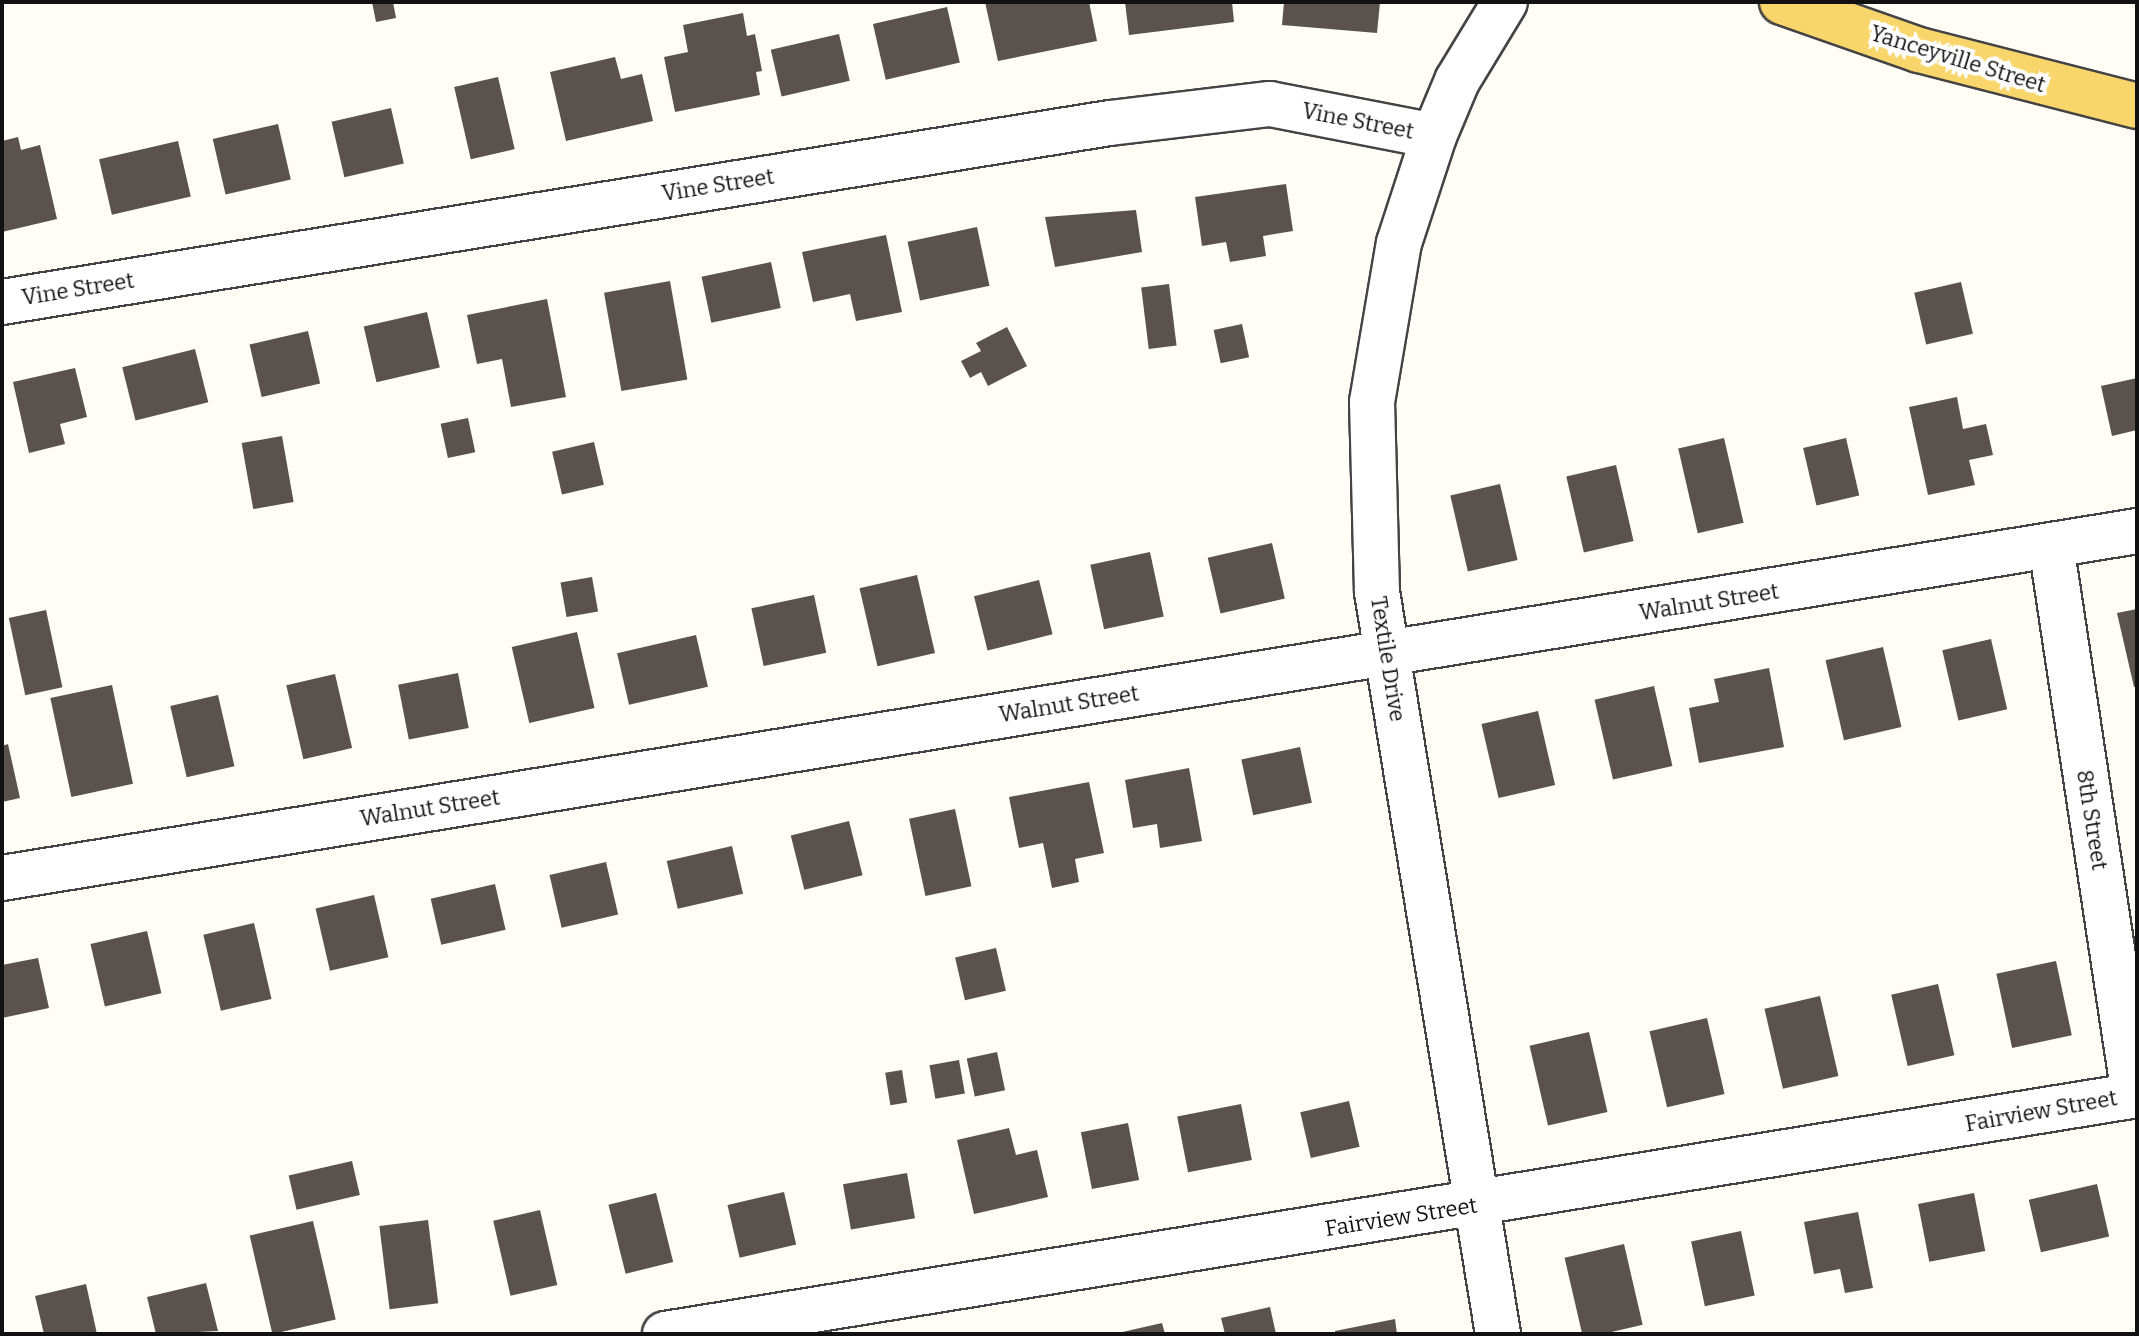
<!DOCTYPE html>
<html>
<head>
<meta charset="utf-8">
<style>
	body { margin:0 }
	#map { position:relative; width:2139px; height:1336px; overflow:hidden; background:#fffdf5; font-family:Bitter,serif }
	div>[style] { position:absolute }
	.building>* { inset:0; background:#5a524d; transform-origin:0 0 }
	.roads { filter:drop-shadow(2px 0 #444) drop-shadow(-2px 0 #444) drop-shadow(0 2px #444) drop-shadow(0 -2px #444) }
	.minor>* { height:44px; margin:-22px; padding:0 22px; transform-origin:22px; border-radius:22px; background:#fff }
	.major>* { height:44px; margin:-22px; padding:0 22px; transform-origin:22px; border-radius:22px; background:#f9d66b }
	span { translate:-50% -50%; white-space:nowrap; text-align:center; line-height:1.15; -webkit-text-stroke:8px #fff; paint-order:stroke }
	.street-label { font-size:22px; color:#111 }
	.frame { position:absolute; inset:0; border:4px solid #111; pointer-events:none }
</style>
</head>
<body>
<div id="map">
	<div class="building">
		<div style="clip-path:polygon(372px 2px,393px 2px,396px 18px,376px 22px)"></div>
		<div style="clip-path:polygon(985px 2px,1089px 2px,1097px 41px,998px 61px)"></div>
		<div style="clip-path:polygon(1125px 2px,1232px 2px,1234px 22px,1129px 35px)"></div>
		<div style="clip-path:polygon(1284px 2px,1380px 2px,1377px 33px,1282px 25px)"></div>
		<div style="left:947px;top:7px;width:57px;height:76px;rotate:77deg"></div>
		<div style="clip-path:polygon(743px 13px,747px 36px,755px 34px,762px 71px,756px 72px,760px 95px,675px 112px,664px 57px,688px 52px,683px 25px)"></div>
		<div style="left:839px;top:34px;width:48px;height:70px;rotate:77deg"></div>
		<div style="clip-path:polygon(615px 57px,621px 79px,642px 74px,653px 121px,566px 141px,550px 72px)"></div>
		<div style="left:498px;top:77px;width:74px;height:45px;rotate:77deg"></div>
		<div style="left:391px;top:108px;width:57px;height:61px;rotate:77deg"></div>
		<div style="left:278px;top:124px;width:57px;height:67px;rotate:77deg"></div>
		<div style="clip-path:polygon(18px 137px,21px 150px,40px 145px,57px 219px,2px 232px,2px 141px)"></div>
		<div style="left:178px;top:141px;width:57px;height:81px;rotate:77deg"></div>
		<div style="clip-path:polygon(1286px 184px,1293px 231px,1263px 236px,1266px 256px,1230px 262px,1226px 242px,1202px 246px,1195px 197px)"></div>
		<div style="clip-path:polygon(1136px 210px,1142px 252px,1055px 267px,1045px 217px)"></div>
		<div style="left:977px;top:227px;width:60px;height:71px;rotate:78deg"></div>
		<div style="clip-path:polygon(886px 235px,902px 312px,856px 321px,850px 294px,813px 302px,802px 252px)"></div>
		<div style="left:771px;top:262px;width:47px;height:71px;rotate:78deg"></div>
		<div style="left:670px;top:281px;width:100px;height:67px;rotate:80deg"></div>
		<div style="left:1961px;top:282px;width:53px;height:48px;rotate:77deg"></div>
		<div style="left:1169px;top:284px;width:62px;height:28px;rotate:83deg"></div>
		<div style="clip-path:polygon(547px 299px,566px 397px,511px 407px,502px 359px,477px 364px,467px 315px)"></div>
		<div style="left:427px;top:312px;width:57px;height:65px;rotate:77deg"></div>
		<div style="left:1242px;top:324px;width:34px;height:29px;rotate:78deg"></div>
		<div style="clip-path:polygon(1007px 327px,1027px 366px,988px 386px,981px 372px,970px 378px,961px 361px,981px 351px,976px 343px)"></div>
		<div style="left:308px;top:331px;width:54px;height:60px;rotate:77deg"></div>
		<div style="left:195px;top:349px;width:55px;height:75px;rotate:76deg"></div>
		<div style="clip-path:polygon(75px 368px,87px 417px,60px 424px,65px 444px,29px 453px,13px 382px)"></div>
		<div style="clip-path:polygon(2137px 378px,2137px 430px,2112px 436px,2101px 386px)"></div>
		<div style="clip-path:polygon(1957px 397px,1963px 429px,1986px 424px,1993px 455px,1969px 460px,1975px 485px,1928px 495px,1909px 407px)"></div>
		<div style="left:468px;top:418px;width:35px;height:28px;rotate:78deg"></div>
		<div style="left:282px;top:436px;width:67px;height:41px;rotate:80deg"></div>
		<div style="left:1724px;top:438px;width:87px;height:47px;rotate:77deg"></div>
		<div style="left:1846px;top:438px;width:59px;height:44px;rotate:77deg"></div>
		<div style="left:594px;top:442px;width:44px;height:43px;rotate:77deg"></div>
		<div style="left:1616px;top:465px;width:78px;height:51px;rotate:77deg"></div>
		<div style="left:1500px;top:484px;width:78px;height:51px;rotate:77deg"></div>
		<div style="left:1272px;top:543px;width:57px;height:66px;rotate:77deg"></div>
		<div style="left:1150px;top:552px;width:66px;height:61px;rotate:78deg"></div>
		<div style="left:917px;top:575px;width:80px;height:59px;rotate:77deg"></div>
		<div style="left:592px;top:577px;width:35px;height:32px;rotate:80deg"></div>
		<div style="left:1039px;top:580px;width:56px;height:67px;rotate:76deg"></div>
		<div style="left:814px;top:595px;width:59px;height:64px;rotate:78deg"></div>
		<div style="clip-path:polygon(2137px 609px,2137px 687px,2134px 687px,2117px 613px)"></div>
		<div style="left:46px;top:610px;width:79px;height:38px;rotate:78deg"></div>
		<div style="left:577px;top:632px;width:78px;height:67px;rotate:77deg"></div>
		<div style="left:696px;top:635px;width:53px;height:81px;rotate:77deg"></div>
		<div style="left:1991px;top:639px;width:72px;height:50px;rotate:77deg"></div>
		<div style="left:1883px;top:647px;width:82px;height:59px;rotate:77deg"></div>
		<div style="clip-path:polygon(1769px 668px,1784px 747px,1699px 763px,1689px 708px,1719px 702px,1714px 679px)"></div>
		<div style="left:458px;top:673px;width:56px;height:61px;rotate:79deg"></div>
		<div style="left:335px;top:674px;width:76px;height:50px;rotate:77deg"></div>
		<div style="left:112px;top:685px;width:101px;height:63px;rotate:78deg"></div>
		<div style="left:1654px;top:686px;width:82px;height:61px;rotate:77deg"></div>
		<div style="left:218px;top:695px;width:73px;height:49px;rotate:77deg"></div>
		<div style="left:1538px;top:711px;width:76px;height:58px;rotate:77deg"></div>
		<div style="clip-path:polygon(8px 744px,20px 798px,2px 802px,2px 746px)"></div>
		<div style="left:1300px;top:747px;width:57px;height:60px;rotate:78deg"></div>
		<div style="clip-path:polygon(1189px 768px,1202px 841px,1160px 848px,1157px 824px,1133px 828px,1125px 780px)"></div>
		<div style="clip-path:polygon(1089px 782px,1104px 853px,1075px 859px,1079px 882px,1052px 888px,1043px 843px,1019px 848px,1009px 797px)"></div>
		<div style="left:955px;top:809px;width:79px;height:47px;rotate:78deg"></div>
		<div style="left:849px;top:821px;width:56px;height:60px;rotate:76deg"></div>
		<div style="left:732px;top:846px;width:49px;height:67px;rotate:77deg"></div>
		<div style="left:606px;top:862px;width:54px;height:58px;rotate:77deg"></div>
		<div style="left:495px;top:884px;width:47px;height:66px;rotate:77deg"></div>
		<div style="left:374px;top:895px;width:64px;height:60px;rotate:77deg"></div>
		<div style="left:254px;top:923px;width:78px;height:52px;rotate:77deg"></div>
		<div style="left:147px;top:931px;width:64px;height:58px;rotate:77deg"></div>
		<div style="left:996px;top:948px;width:44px;height:42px;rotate:77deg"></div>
		<div style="clip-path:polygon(38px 958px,49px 1008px,2px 1018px,2px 965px)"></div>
		<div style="left:2056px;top:961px;width:76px;height:61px;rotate:78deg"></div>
		<div style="left:1938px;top:984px;width:73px;height:48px;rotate:77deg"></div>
		<div style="left:1820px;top:996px;width:82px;height:57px;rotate:77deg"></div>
		<div style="left:1707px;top:1018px;width:78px;height:59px;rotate:77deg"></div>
		<div style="left:1589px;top:1032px;width:82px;height:61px;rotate:77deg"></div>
		<div style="left:997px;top:1052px;width:39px;height:31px;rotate:78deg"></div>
		<div style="left:959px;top:1060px;width:34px;height:30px;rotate:80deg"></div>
		<div style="left:902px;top:1070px;width:33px;height:17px;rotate:81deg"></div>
		<div style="left:1349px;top:1101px;width:47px;height:50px;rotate:77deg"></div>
		<div style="left:1241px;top:1104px;width:57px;height:65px;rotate:79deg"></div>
		<div style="left:1128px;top:1123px;width:58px;height:48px;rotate:79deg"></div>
		<div style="clip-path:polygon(1009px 1128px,1016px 1155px,1037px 1150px,1048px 1197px,974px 1214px,957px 1140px)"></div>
		<div style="left:352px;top:1161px;width:35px;height:65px;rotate:77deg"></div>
		<div style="left:907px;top:1173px;width:46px;height:65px;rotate:80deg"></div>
		<div style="left:2097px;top:1184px;width:54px;height:70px;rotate:77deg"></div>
		<div style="left:784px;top:1192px;width:54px;height:58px;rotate:77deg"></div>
		<div style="left:656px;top:1193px;width:71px;height:49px;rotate:76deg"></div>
		<div style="left:1974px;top:1193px;width:59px;height:57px;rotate:79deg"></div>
		<div style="left:540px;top:1210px;width:77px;height:48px;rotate:77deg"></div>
		<div style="clip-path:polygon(1858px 1212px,1873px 1288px,1845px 1293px,1840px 1269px,1814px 1274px,1804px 1222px)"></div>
		<div style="left:428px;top:1220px;width:84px;height:49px;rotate:83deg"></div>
		<div style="left:313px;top:1221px;width:101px;height:65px;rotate:77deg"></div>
		<div style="left:1741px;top:1231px;width:66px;height:51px;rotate:78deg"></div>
		<div style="left:1624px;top:1244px;width:83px;height:61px;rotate:77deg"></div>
		<div style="clip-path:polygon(206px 1283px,218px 1331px,156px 1334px,147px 1297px)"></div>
		<div style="clip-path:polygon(86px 1284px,97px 1334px,44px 1334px,35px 1296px)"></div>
		<div style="clip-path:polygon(1270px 1307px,1276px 1334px,1225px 1334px,1221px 1318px)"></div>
		<div style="clip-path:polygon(1395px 1319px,1397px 1334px,1335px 1334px,1335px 1331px)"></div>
		<div style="clip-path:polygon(1162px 1323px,1165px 1334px,1119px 1334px,1118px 1333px)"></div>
	</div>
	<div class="roads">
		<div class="minor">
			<div style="left:2px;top:302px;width:1122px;rotate:-9.18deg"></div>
			<div style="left:1110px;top:123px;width:161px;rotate:-6.8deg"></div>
			<div style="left:1270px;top:104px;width:167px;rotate:11deg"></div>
			<div style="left:2051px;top:545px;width:556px;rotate:81.42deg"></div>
			<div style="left:2px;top:878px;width:2163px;rotate:-9.23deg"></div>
			<div style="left:665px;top:1334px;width:1491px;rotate:-9.22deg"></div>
			<div style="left:1498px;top:1334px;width:752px;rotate:-99.26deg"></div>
			<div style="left:1377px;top:592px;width:190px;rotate:-91.5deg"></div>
			<div style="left:1372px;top:402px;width:161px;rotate:-80.4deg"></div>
			<div style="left:1399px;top:243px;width:113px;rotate:-71.9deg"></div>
			<div style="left:1434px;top:136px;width:60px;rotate:-67.3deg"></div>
			<div style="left:1457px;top:81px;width:92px;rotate:-58.7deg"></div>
		</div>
		<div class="major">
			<div style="left:1782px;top:2px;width:145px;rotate:19.3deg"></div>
			<div style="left:1919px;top:50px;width:225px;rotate:14.4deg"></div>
		</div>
	</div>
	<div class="street-label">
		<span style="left:1958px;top:59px;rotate:17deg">Yanceyville Street</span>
		<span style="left:1358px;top:121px;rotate:11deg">Vine Street</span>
		<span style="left:718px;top:185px;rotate:-9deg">Vine Street</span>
		<span style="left:78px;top:289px;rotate:-9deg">Vine Street</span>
		<span style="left:1709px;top:602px;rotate:-9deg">Walnut Street</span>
		<span style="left:1388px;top:659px;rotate:81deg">Textile Drive</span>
		<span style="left:1069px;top:704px;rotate:-9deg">Walnut Street</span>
		<span style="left:430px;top:808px;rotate:-9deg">Walnut Street</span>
		<span style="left:2092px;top:820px;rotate:81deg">8th Street</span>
		<span style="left:2041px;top:1111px;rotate:-10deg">Fairview Street</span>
		<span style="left:1401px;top:1217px;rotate:-9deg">Fairview Street</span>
	</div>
	<div class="frame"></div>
</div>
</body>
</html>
